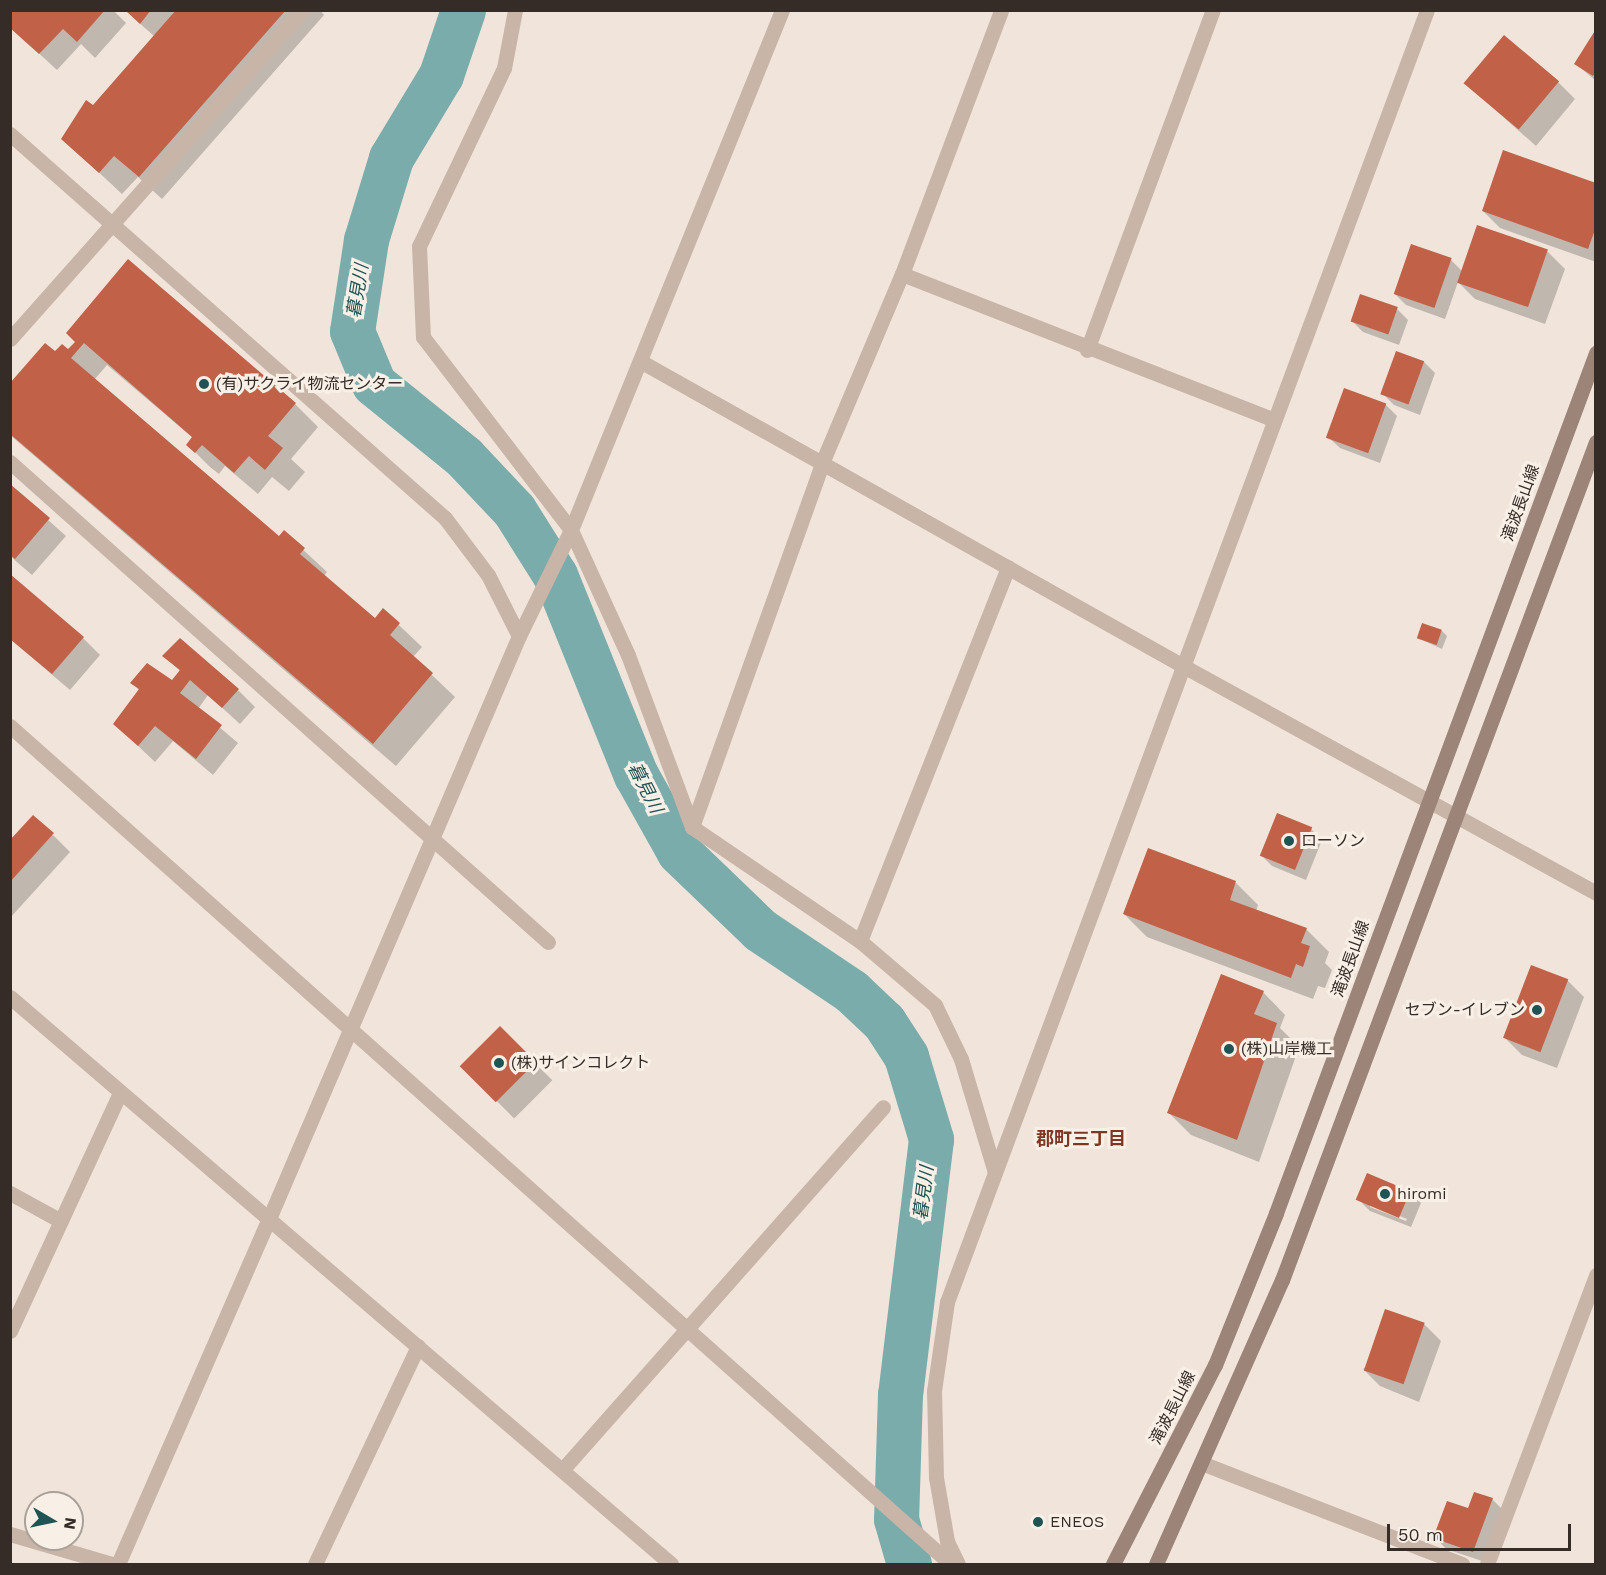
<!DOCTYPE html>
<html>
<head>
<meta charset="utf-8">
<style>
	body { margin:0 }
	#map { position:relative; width:1606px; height:1575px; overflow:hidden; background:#f1e5db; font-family:"Work Sans","Noto Sans JP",sans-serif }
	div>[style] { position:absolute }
	.shadow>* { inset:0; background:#0003; transform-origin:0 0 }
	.river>* { height:45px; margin:-22.5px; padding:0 22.5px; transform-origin:22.5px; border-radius:22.5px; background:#7bacac }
	.building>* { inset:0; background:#c16148; transform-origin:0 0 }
	.minor>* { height:15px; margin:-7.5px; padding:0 7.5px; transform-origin:7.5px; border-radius:7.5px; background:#c8b5a7 }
	.tertiary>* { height:15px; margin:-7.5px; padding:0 7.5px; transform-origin:7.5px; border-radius:7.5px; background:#c8b5a7 }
	.secondary>* { height:15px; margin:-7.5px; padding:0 7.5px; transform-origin:7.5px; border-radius:7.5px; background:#9c8479 }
	.dots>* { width:16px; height:16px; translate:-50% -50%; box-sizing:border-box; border:3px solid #f8f0e7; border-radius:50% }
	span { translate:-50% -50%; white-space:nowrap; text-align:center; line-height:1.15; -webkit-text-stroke:6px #f8f0e7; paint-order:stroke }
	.poi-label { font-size:16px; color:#352b27 }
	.left { translate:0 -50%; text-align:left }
	.right { translate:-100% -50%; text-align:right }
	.street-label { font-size:16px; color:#352b27 }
	.water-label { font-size:18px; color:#1f5354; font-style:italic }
	.neighbourhood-label { font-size:18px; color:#803624; font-weight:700 }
	.frame { position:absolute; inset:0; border:12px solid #352b27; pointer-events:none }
	.north { position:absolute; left:24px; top:1491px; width:60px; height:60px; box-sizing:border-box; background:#f8f0e7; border:2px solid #aaa19a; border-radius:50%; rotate:99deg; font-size:16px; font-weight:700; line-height:24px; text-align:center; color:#352b27 }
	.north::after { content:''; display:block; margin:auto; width:21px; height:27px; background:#1f5354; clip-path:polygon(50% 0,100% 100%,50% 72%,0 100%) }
	.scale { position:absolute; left:1387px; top:1524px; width:184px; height:27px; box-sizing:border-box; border:3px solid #352b27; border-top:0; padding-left:8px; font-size:18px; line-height:21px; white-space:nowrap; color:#352b27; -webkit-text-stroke:4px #f8f0e7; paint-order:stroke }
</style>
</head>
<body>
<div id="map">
	<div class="shadow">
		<div style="clip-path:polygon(10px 10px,113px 10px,126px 23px,95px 58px,81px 44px,57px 70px,17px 33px)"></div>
		<div style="clip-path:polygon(125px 10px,320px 10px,324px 15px,162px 199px,138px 177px,122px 194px,63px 139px,86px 102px,93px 107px,155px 37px)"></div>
		<div style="clip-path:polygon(1596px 32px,1596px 81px,1576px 64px)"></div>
		<div style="clip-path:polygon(1558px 82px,1575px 99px,1536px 146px,1466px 84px)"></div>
		<div style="clip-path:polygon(1596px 185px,1596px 262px,1500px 228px,1483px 211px)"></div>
		<div style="clip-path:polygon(1477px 227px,1548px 252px,1565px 269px,1545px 324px,1475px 299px,1458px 282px,1445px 319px,1406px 305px,1395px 294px,1451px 260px,1462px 271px)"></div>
		<div style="clip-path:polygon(1397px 309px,1408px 320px,1399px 345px,1363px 332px,1352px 321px)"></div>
		<div style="clip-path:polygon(68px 333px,295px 404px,318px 427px,291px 459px,305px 472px,289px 491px,272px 477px,258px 494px,225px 466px,219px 474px,210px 467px,188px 445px,193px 438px,107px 365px,94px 380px,279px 538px,284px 532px,327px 572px,324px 576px,375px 620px,384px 611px,422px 647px,413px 657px,455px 697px,396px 766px,10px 435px,10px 386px,55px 353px,68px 351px,76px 342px)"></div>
		<div style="clip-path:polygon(1424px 362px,1435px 373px,1420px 415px,1394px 405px,1383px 394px)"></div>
		<div style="clip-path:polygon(1345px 390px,1386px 405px,1397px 416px,1380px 463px,1340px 448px,1328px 437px)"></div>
		<div style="clip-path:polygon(10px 486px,66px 536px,32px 575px,10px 556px)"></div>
		<div style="clip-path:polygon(1442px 631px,1447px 636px,1442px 649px,1418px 638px)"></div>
		<div style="clip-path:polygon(83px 638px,100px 655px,70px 690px,10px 639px)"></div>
		<div style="clip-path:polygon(164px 656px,238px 690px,255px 707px,240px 724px,208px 695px,198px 709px,238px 743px,213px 775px,173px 741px,155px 762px,115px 724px,140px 691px,132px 683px,172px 682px,181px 672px)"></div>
		<div style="clip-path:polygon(1311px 829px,1322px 840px,1306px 880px,1272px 866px,1261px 855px)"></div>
		<div style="clip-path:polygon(53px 835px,70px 852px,10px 918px,10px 842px)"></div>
		<div style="clip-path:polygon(1148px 850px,1236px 883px,1258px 905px,1256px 911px,1306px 929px,1329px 952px,1325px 963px,1332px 970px,1325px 988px,1318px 986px,1313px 999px,1147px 937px,1124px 914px)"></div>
		<div style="clip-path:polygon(1567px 980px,1584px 997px,1557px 1068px,1522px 1055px,1505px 1038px)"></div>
		<div style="clip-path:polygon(1263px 992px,1285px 1015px,1280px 1028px,1299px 1047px,1259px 1162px,1191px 1135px,1168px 1112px)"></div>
		<div style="left:500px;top:1028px;width:74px;height:54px;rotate:45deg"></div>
		<div style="clip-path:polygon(evenodd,1410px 1192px,1421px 1203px,1411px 1227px,1370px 1211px,1359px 1200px,1410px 1192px,1370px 1204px,1407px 1219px,1406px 1221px,1370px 1207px,1370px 1204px)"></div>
		<div style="clip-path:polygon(1424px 1324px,1441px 1341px,1419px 1402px,1380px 1386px,1363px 1369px)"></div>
		<div style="clip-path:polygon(1492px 1499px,1503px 1510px,1485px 1562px,1446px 1549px,1435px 1537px)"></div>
	</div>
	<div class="river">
		<div style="left:463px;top:10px;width:69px;rotate:108.7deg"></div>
		<div style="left:441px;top:75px;width:97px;rotate:121.1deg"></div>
		<div style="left:391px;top:158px;width:86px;rotate:107deg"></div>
		<div style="left:366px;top:240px;width:92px;rotate:98.7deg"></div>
		<div style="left:352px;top:331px;width:57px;rotate:67.5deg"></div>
		<div style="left:374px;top:384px;width:116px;rotate:39deg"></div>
		<div style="left:464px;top:457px;width:73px;rotate:46.7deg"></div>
		<div style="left:514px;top:510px;width:77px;rotate:57.8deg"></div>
		<div style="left:555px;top:575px;width:216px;rotate:68deg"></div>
		<div style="left:636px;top:775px;width:88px;rotate:60.8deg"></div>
		<div style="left:679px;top:852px;width:112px;rotate:43.9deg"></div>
		<div style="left:760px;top:930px;width:110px;rotate:33.8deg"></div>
		<div style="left:851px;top:991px;width:45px;rotate:43.2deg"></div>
		<div style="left:884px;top:1022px;width:40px;rotate:57.1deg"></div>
		<div style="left:906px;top:1056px;width:87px;rotate:73.2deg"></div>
		<div style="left:931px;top:1139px;width:257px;rotate:96.9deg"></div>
		<div style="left:900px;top:1394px;width:125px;rotate:91.8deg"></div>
		<div style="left:896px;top:1519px;width:47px;rotate:73.9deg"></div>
	</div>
	<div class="building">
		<div style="clip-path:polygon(10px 10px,105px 10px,77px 42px,63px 29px,39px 54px,10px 28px)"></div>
		<div style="clip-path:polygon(125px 10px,151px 10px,140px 24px)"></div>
		<div style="clip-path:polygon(176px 10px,286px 10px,139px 177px,114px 156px,99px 173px,61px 139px,86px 100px,93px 105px)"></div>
		<div style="clip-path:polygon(1596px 29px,1596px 71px,1593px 76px,1574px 64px)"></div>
		<div style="left:1504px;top:35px;width:72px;height:63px;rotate:40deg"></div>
		<div style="clip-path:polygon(1503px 150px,1596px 183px,1596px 227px,1588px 249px,1482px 211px)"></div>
		<div style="left:1477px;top:225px;width:75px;height:61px;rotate:19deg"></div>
		<div style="left:1411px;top:244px;width:43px;height:53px;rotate:19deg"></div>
		<div style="clip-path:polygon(128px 259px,296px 403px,268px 436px,283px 448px,265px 470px,249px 456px,234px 473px,202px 445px,195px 453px,186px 445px,192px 437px,84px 343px,71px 358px,279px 536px,284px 530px,305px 548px,300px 554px,375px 618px,383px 608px,400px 623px,390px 635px,433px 673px,373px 744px,10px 434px,10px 383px,45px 343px,55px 351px,62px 344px,68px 349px,75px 342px,66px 333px)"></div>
		<div style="left:1360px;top:294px;width:40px;height:29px;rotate:19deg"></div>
		<div style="left:1396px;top:351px;width:30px;height:46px;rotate:20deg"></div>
		<div style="left:1344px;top:388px;width:45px;height:53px;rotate:20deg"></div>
		<div style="clip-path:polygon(10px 484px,50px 518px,15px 559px,10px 555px)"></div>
		<div style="clip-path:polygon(10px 574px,84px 637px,52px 674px,10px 639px)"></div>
		<div style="left:1422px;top:623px;width:21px;height:16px;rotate:19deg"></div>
		<div style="clip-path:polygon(180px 638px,239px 689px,222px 708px,190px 680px,180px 693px,222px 725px,196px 759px,155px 726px,138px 746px,113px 724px,139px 689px,130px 683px,147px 663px,172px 680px,180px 670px,162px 656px)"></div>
		<div style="left:1277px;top:813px;width:38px;height:46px;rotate:22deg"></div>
		<div style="clip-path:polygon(33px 815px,54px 833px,10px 882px,10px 840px)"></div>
		<div style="clip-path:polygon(1148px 848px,1236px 881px,1230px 900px,1307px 928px,1301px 943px,1310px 946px,1303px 967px,1296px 964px,1291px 978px,1123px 914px)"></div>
		<div style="left:1531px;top:965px;width:40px;height:78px;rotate:21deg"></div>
		<div style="clip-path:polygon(1221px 974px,1264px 991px,1254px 1014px,1277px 1023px,1237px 1140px,1167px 1113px)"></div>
		<div style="left:500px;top:1026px;width:51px;height:57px;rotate:45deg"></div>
		<div style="left:1367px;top:1173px;width:47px;height:29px;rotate:23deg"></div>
		<div style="left:1385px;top:1309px;width:42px;height:65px;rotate:19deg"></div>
		<div style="clip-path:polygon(1474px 1492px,1493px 1498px,1473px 1552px,1433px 1538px,1447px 1501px,1468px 1508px)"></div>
	</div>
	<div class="minor">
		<div style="left:515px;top:10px;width:59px;rotate:100.7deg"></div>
		<div style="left:504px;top:68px;width:197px;rotate:115.5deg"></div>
		<div style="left:419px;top:246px;width:91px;rotate:87.5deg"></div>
		<div style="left:423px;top:337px;width:243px;rotate:52.5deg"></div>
		<div style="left:571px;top:530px;width:137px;rotate:65.5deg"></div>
		<div style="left:628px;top:655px;width:184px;rotate:69.6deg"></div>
		<div style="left:692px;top:827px;width:203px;rotate:34.2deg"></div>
		<div style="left:860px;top:941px;width:99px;rotate:40.5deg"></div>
		<div style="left:935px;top:1005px;width:60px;rotate:64.3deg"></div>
		<div style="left:961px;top:1059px;width:118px;rotate:73.3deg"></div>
		<div style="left:10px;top:134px;width:580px;rotate:41.44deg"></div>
		<div style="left:445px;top:518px;width:71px;rotate:53deg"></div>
		<div style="left:488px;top:575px;width:68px;rotate:63.1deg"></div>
		<div style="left:902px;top:274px;width:400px;rotate:21.4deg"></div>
		<div style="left:10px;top:339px;width:440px;rotate:-48.4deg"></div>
		<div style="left:1087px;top:350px;width:363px;rotate:-69.7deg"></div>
		<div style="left:640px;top:361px;width:625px;rotate:29.31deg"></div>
		<div style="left:10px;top:462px;width:721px;rotate:41.74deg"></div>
		<div style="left:692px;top:827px;width:387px;rotate:-70.3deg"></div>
		<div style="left:822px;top:463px;width:205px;rotate:-67.1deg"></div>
		<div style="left:902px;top:274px;width:282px;rotate:-69.4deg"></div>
		<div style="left:860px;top:941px;width:402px;rotate:-68.4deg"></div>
		<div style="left:10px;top:997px;width:871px;rotate:40.62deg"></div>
		<div style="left:10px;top:1193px;width:58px;rotate:28.8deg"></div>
		<div style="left:10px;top:1331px;width:260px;rotate:-65.2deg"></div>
		<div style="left:1204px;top:1464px;width:277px;rotate:21.2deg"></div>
		<div style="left:563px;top:1469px;width:483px;rotate:-48.5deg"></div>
		<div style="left:10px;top:1534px;width:106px;rotate:16.4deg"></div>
		<div style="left:118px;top:1564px;width:374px;rotate:-66.4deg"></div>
		<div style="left:315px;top:1564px;width:241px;rotate:-64.7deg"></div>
		<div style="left:1487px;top:1564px;width:309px;rotate:-69.3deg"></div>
	</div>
	<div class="tertiary">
		<div style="left:1185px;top:667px;width:469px;rotate:28.8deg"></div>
		<div style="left:10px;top:726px;width:1260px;rotate:41.69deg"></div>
		<div style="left:268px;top:1221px;width:637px;rotate:-66.78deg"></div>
		<div style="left:519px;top:636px;width:118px;rotate:-63.9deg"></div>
		<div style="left:571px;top:530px;width:561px;rotate:-67.91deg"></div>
		<div style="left:958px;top:1564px;width:25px;rotate:-116deg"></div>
		<div style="left:947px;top:1541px;width:65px;rotate:-99.8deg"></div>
		<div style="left:936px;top:1477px;width:86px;rotate:-91.3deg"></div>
		<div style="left:934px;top:1391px;width:90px;rotate:-81.7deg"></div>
		<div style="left:947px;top:1302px;width:1378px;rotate:-69.62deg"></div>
	</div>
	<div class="secondary">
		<div style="left:1113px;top:1564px;width:224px;rotate:-62.9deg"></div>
		<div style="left:1215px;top:1365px;width:164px;rotate:-68.1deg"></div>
		<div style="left:1276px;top:1213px;width:918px;rotate:-69.59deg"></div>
		<div style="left:1156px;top:1564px;width:311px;rotate:-66.1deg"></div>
		<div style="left:1282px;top:1280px;width:895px;rotate:-69.46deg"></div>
	</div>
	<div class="dots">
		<div style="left:204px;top:384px;background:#1f5354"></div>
		<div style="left:1289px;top:841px;background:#1f5354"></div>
		<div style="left:1537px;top:1010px;background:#1f5354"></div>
		<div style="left:1229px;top:1049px;background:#1f5354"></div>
		<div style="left:499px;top:1063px;background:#1f5354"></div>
		<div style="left:1385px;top:1194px;background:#1f5354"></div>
		<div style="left:1038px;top:1522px;background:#1f5354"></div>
	</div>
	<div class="poi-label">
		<span class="left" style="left:216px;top:384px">(有)サクライ物流センター</span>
		<span class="left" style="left:1301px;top:841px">ローソン</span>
		<span class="right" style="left:1525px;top:1010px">セブン-イレブン</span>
		<span class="left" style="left:1241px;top:1049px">(株)山岸機工</span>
		<span class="left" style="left:511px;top:1063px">(株)サインコレクト</span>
		<span class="left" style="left:1397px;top:1194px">hiromi</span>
		<span class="left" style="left:1050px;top:1522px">ENEOS</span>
	</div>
	<div class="street-label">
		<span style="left:1521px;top:503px;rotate:-70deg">滝波長山線</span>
		<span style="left:1351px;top:959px;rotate:-70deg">滝波長山線</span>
		<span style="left:1173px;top:1408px;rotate:-63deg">滝波長山線</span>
	</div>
	<div class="water-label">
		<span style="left:358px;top:291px;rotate:-81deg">暮見川</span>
		<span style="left:645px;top:788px;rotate:63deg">暮見川</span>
		<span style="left:924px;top:1193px;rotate:-83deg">暮見川</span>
	</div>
	<div class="neighbourhood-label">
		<span style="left:1081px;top:1139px">郡町三丁目</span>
	</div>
	<div class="frame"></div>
	<div class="north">N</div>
	<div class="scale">50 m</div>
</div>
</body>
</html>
